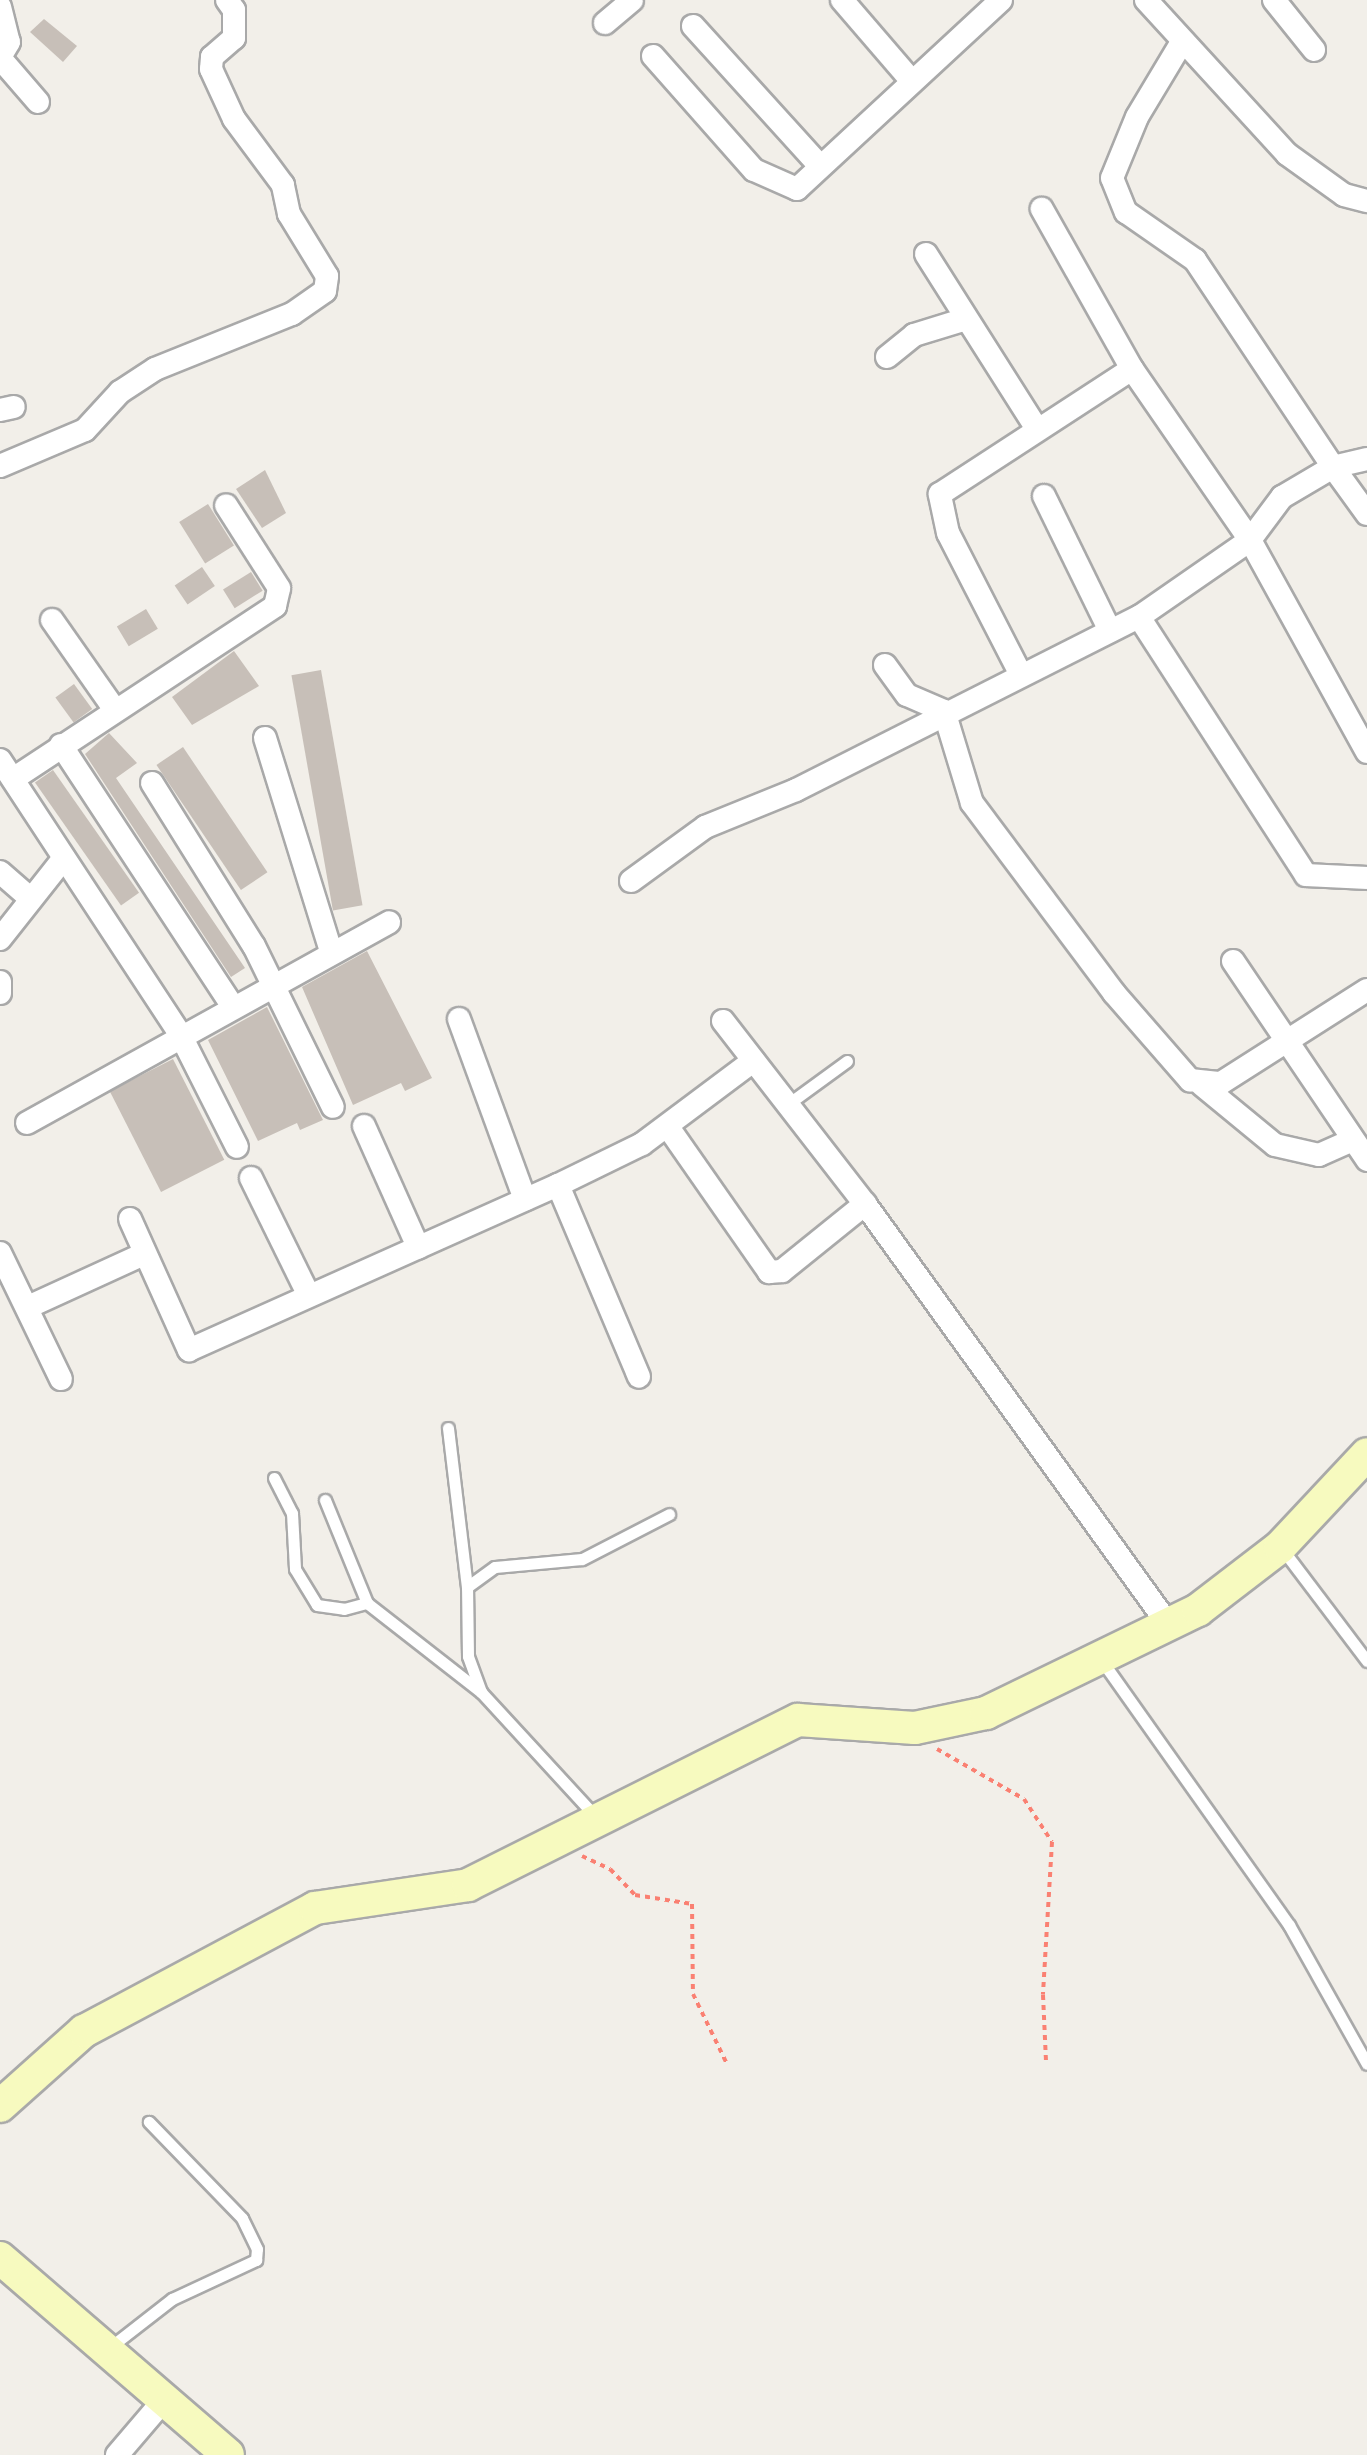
<!DOCTYPE html>
<html>
<head>
<meta charset="utf-8">
<style>
	body { margin:0 }
	#map { position:relative; width:1367px; height:2455px; overflow:hidden; background:#f2efe9; font-family:"Fira Sans",sans-serif }
	div>[style] { position:absolute }
	.building>* { inset:0; background:#c7bfb8; transform-origin:0 0 }
	.path>* { height:4px; margin-top:-2px; transform-origin:0; background:repeating-linear-gradient(90deg,#fa8072 0 5px,transparent 0 10px) }
	.roads { filter:drop-shadow(2px 0 #a9a9a9) drop-shadow(-2px 0 #a9a9a9) drop-shadow(0 2px #a9a9a9) drop-shadow(0 -2px #a9a9a9) }
	.lane>* { height:11px; margin:-5.5px; padding:0 5.5px; transform-origin:5.5px; border-radius:5.5px; background:#fff }
	.street>* { height:22px; margin:-11px; padding:0 11px; transform-origin:11px; border-radius:11px; background:#fff }
	.secondary>* { height:32px; margin:-16px; padding:0 16px; transform-origin:16px; border-radius:16px; background:#f7fabf }
	span { translate:-50% -50%; white-space:nowrap; text-align:center; line-height:1.15; -webkit-text-stroke:8px #fff; paint-order:stroke }
</style>
</head>
<body>
<div id="map">
	<div class="building">
		<div style="clip-path:polygon(44px 19px,77px 46px,63px 62px,30px 32px)"></div>
		<div style="clip-path:polygon(265px 470px,286px 513px,262px 528px,236px 489px)"></div>
		<div style="left:208px;top:504px;width:49px;height:34px;rotate:58deg"></div>
		<div style="left:202px;top:567px;width:23px;height:33px;rotate:56deg"></div>
		<div style="left:251px;top:572px;width:22px;height:33px;rotate:58deg"></div>
		<div style="left:146px;top:609px;width:23px;height:34px;rotate:59deg"></div>
		<div style="clip-path:polygon(234px 651px,259px 686px,192px 725px,172px 697px)"></div>
		<div style="left:321px;top:670px;width:239px;height:30px;rotate:80deg"></div>
		<div style="left:74px;top:684px;width:31px;height:23px;rotate:54deg"></div>
		<div style="clip-path:polygon(109px 733px,137px 763px,116px 778px,245px 968px,231px 977px,85px 754px)"></div>
		<div style="left:183px;top:747px;width:151px;height:32px;rotate:56deg"></div>
		<div style="left:53px;top:770px;width:150px;height:22px;rotate:55deg"></div>
		<div style="clip-path:polygon(367px 951px,432px 1078px,405px 1091px,401px 1083px,353px 1105px,302px 987px)"></div>
		<div style="clip-path:polygon(267px 1007px,323px 1120px,300px 1130px,297px 1123px,258px 1141px,208px 1040px)"></div>
		<div style="left:173px;top:1059px;width:113px;height:71px;rotate:63deg"></div>
	</div>
	<div class="path">
		<div style="left:937px;top:1749px;width:100px;rotate:29.9deg"></div>
		<div style="left:1024px;top:1799px;width:51px;rotate:56.9deg"></div>
		<div style="left:1052px;top:1842px;width:153px;rotate:93.4deg"></div>
		<div style="left:1043px;top:1995px;width:67px;rotate:87.4deg"></div>
		<div style="left:582px;top:1856px;width:31px;rotate:25deg"></div>
		<div style="left:610px;top:1869px;width:36px;rotate:46deg"></div>
		<div style="left:635px;top:1895px;width:58px;rotate:9deg"></div>
		<div style="left:692px;top:1904px;width:90px;rotate:89.4deg"></div>
		<div style="left:693px;top:1994px;width:78px;rotate:64.1deg"></div>
	</div>
	<div class="roads">
		<div class="lane">
			<div style="left:788px;top:1104px;width:73px;rotate:-36.1deg"></div>
			<div style="left:448px;top:1428px;width:160px;rotate:83.2deg"></div>
			<div style="left:274px;top:1478px;width:39px;rotate:63deg"></div>
			<div style="left:292px;top:1513px;width:56px;rotate:86.9deg"></div>
			<div style="left:295px;top:1569px;width:42px;rotate:58.6deg"></div>
			<div style="left:317px;top:1605px;width:27px;rotate:8deg"></div>
			<div style="left:344px;top:1609px;width:24px;rotate:-15deg"></div>
			<div style="left:367px;top:1603px;width:145px;rotate:38deg"></div>
			<div style="left:325px;top:1500px;width:111px;rotate:67.8deg"></div>
			<div style="left:1283px;top:1550px;width:139px;rotate:52.9deg"></div>
			<div style="left:1102px;top:1661px;width:324px;rotate:54.7deg"></div>
			<div style="left:1289px;top:1925px;width:159px;rotate:60.7deg"></div>
			<div style="left:596px;top:1817px;width:170px;rotate:-132.6deg"></div>
			<div style="left:481px;top:1692px;width:38px;rotate:-110deg"></div>
			<div style="left:468px;top:1656px;width:69px;rotate:-90.8deg"></div>
			<div style="left:467px;top:1587px;width:34px;rotate:-36deg"></div>
			<div style="left:495px;top:1567px;width:87px;rotate:-5.3deg"></div>
			<div style="left:582px;top:1559px;width:98px;rotate:-27.3deg"></div>
			<div style="left:109px;top:2348px;width:80px;rotate:-37.9deg"></div>
			<div style="left:172px;top:2299px;width:93px;rotate:-24.9deg"></div>
			<div style="left:256px;top:2260px;width:11px;rotate:-85deg"></div>
			<div style="left:257px;top:2249px;width:34px;rotate:-116deg"></div>
			<div style="left:242px;top:2218px;width:134px;rotate:-134.1deg"></div>
		</div>
		<div class="street">
			<div style="left:842px;top:0;width:104px;rotate:49.3deg"></div>
			<div style="left:1146px;top:0;width:209px;rotate:47.5deg"></div>
			<div style="left:1287px;top:154px;width:70px;rotate:35.7deg"></div>
			<div style="left:1344px;top:195px;width:24px;rotate:15deg"></div>
			<div style="left:1274px;top:0;width:64px;rotate:51.3deg"></div>
			<div style="left:0;top:7px;width:36px;rotate:76deg"></div>
			<div style="left:9px;top:42px;width:17px;rotate:121deg"></div>
			<div style="left:605px;top:23px;width:35px;rotate:-40deg"></div>
			<div style="left:693px;top:26px;width:189px;rotate:47.8deg"></div>
			<div style="left:1182px;top:42px;width:87px;rotate:121deg"></div>
			<div style="left:1137px;top:117px;width:66px;rotate:112.3deg"></div>
			<div style="left:1112px;top:178px;width:37px;rotate:68deg"></div>
			<div style="left:1126px;top:212px;width:84px;rotate:34.8deg"></div>
			<div style="left:1195px;top:260px;width:249px;rotate:56.3deg"></div>
			<div style="left:1333px;top:467px;width:59px;rotate:149.5deg"></div>
			<div style="left:1282px;top:497px;width:54px;rotate:126.7deg"></div>
			<div style="left:1250px;top:540px;width:242px;rotate:61.1deg"></div>
			<div style="left:653px;top:56px;width:152px;rotate:48.5deg"></div>
			<div style="left:754px;top:170px;width:47px;rotate:23.8deg"></div>
			<div style="left:797px;top:189px;width:278px;rotate:-42.8deg"></div>
			<div style="left:0;top:58px;width:58px;rotate:49.2deg"></div>
			<div style="left:926px;top:254px;width:205px;rotate:57.6deg"></div>
			<div style="left:887px;top:357px;width:35px;rotate:-39deg"></div>
			<div style="left:914px;top:335px;width:54px;rotate:-17.1deg"></div>
			<div style="left:0;top:410px;width:14px;rotate:-12deg"></div>
			<div style="left:1367px;top:459px;width:35px;rotate:167deg"></div>
			<div style="left:1333px;top:467px;width:58px;rotate:54.1deg"></div>
			<div style="left:0;top:466px;width:92px;rotate:-23deg"></div>
			<div style="left:85px;top:430px;width:52px;rotate:-47.4deg"></div>
			<div style="left:120px;top:392px;width:42px;rotate:-33.3deg"></div>
			<div style="left:155px;top:369px;width:148px;rotate:-21.9deg"></div>
			<div style="left:292px;top:314px;width:40px;rotate:-34.9deg"></div>
			<div style="left:325px;top:291px;width:15px;rotate:-82deg"></div>
			<div style="left:327px;top:276px;width:73px;rotate:-121.5deg"></div>
			<div style="left:289px;top:214px;width:30px;rotate:-102deg"></div>
			<div style="left:283px;top:185px;width:82px;rotate:-126.6deg"></div>
			<div style="left:234px;top:119px;width:55px;rotate:-114.7deg"></div>
			<div style="left:211px;top:69px;width:12px;rotate:-85deg"></div>
			<div style="left:212px;top:57px;width:29px;rotate:-41deg"></div>
			<div style="left:234px;top:38px;width:28px;rotate:-90deg"></div>
			<div style="left:234px;top:10px;width:12px;rotate:-125deg"></div>
			<div style="left:1044px;top:496px;width:150px;rotate:63.9deg"></div>
			<div style="left:1139px;top:617px;width:307px;rotate:57.1deg"></div>
			<div style="left:1306px;top:875px;width:61px;rotate:2.8deg"></div>
			<div style="left:52px;top:620px;width:110px;rotate:55deg"></div>
			<div style="left:885px;top:665px;width:37px;rotate:54deg"></div>
			<div style="left:907px;top:695px;width:40px;rotate:23.4deg"></div>
			<div style="left:944px;top:711px;width:96px;rotate:73.1deg"></div>
			<div style="left:972px;top:803px;width:237px;rotate:53.2deg"></div>
			<div style="left:1114px;top:993px;width:116px;rotate:48.9deg"></div>
			<div style="left:1190px;top:1080px;width:31px;rotate:6deg"></div>
			<div style="left:1221px;top:1083px;width:173px;rotate:-32.5deg"></div>
			<div style="left:1020px;top:673px;width:157px;rotate:-117.2deg"></div>
			<div style="left:948px;top:533px;width:40px;rotate:-102deg"></div>
			<div style="left:940px;top:494px;width:229px;rotate:-33.1deg"></div>
			<div style="left:265px;top:738px;width:223px;rotate:72.8deg"></div>
			<div style="left:61px;top:745px;width:313px;rotate:56.7deg"></div>
			<div style="left:0;top:760px;width:330px;rotate:56.7deg"></div>
			<div style="left:181px;top:1036px;width:124px;rotate:63.2deg"></div>
			<div style="left:13px;top:779px;width:314px;rotate:-33.4deg"></div>
			<div style="left:275px;top:606px;width:18px;rotate:-77deg"></div>
			<div style="left:279px;top:588px;width:98px;rotate:-122.6deg"></div>
			<div style="left:152px;top:783px;width:192px;rotate:58deg"></div>
			<div style="left:254px;top:946px;width:179px;rotate:63.9deg"></div>
			<div style="left:0;top:872px;width:38px;rotate:41deg"></div>
			<div style="left:631px;top:881px;width:92px;rotate:-36.1deg"></div>
			<div style="left:705px;top:827px;width:98px;rotate:-22.1deg"></div>
			<div style="left:796px;top:790px;width:384px;rotate:-26.8deg"></div>
			<div style="left:1139px;top:617px;width:135px;rotate:-34.7deg"></div>
			<div style="left:1250px;top:540px;width:208px;rotate:-124.6deg"></div>
			<div style="left:1132px;top:369px;width:184px;rotate:-119.4deg"></div>
			<div style="left:0;top:939px;width:103px;rotate:-51.7deg"></div>
			<div style="left:1233px;top:961px;width:240px;rotate:56deg"></div>
			<div style="left:0;top:982px;width:11px;rotate:90deg"></div>
			<div style="left:459px;top:1019px;width:192px;rotate:69.9deg"></div>
			<div style="left:723px;top:1021px;width:232px;rotate:52.2deg"></div>
			<div style="left:865px;top:1204px;width:518px;rotate:54.19deg"></div>
			<div style="left:1202px;top:1085px;width:94px;rotate:39.4deg"></div>
			<div style="left:1275px;top:1145px;width:45px;rotate:12.8deg"></div>
			<div style="left:1319px;top:1155px;width:37px;rotate:-24deg"></div>
			<div style="left:27px;top:1123px;width:414px;rotate:-29deg"></div>
			<div style="left:364px;top:1126px;width:133px;rotate:65.9deg"></div>
			<div style="left:668px;top:1127px;width:177px;rotate:55.1deg"></div>
			<div style="left:769px;top:1272px;width:13px;rotate:-4deg"></div>
			<div style="left:782px;top:1271px;width:107px;rotate:-38.9deg"></div>
			<div style="left:251px;top:1178px;width:131px;rotate:63.8deg"></div>
			<div style="left:558px;top:1185px;width:93px;rotate:-26deg"></div>
			<div style="left:642px;top:1144px;width:139px;rotate:-36.8deg"></div>
			<div style="left:130px;top:1219px;width:144px;rotate:65.8deg"></div>
			<div style="left:189px;top:1350px;width:404px;rotate:-24.1deg"></div>
			<div style="left:558px;top:1185px;width:208px;rotate:67.1deg"></div>
			<div style="left:0;top:1253px;width:140px;rotate:64.2deg"></div>
			<div style="left:28px;top:1307px;width:128px;rotate:-24.6deg"></div>
			<div style="left:117px;top:2455px;width:72px;rotate:-49.5deg"></div>
		</div>
		<div class="secondary">
			<div style="left:0;top:2106px;width:113px;rotate:-41.8deg"></div>
			<div style="left:84px;top:2031px;width:262px;rotate:-28deg"></div>
			<div style="left:315px;top:1908px;width:155px;rotate:-8.5deg"></div>
			<div style="left:468px;top:1885px;width:369px;rotate:-26.6deg"></div>
			<div style="left:798px;top:1720px;width:117px;rotate:3.9deg"></div>
			<div style="left:915px;top:1728px;width:73px;rotate:-11.9deg"></div>
			<div style="left:986px;top:1713px;width:236px;rotate:-25.9deg"></div>
			<div style="left:1198px;top:1610px;width:103px;rotate:-37.5deg"></div>
			<div style="left:1280px;top:1547px;width:127px;rotate:-46.9deg"></div>
			<div style="left:0;top:2258px;width:301px;rotate:40.8deg"></div>
		</div>
	</div>
</div>
</body>
</html>
